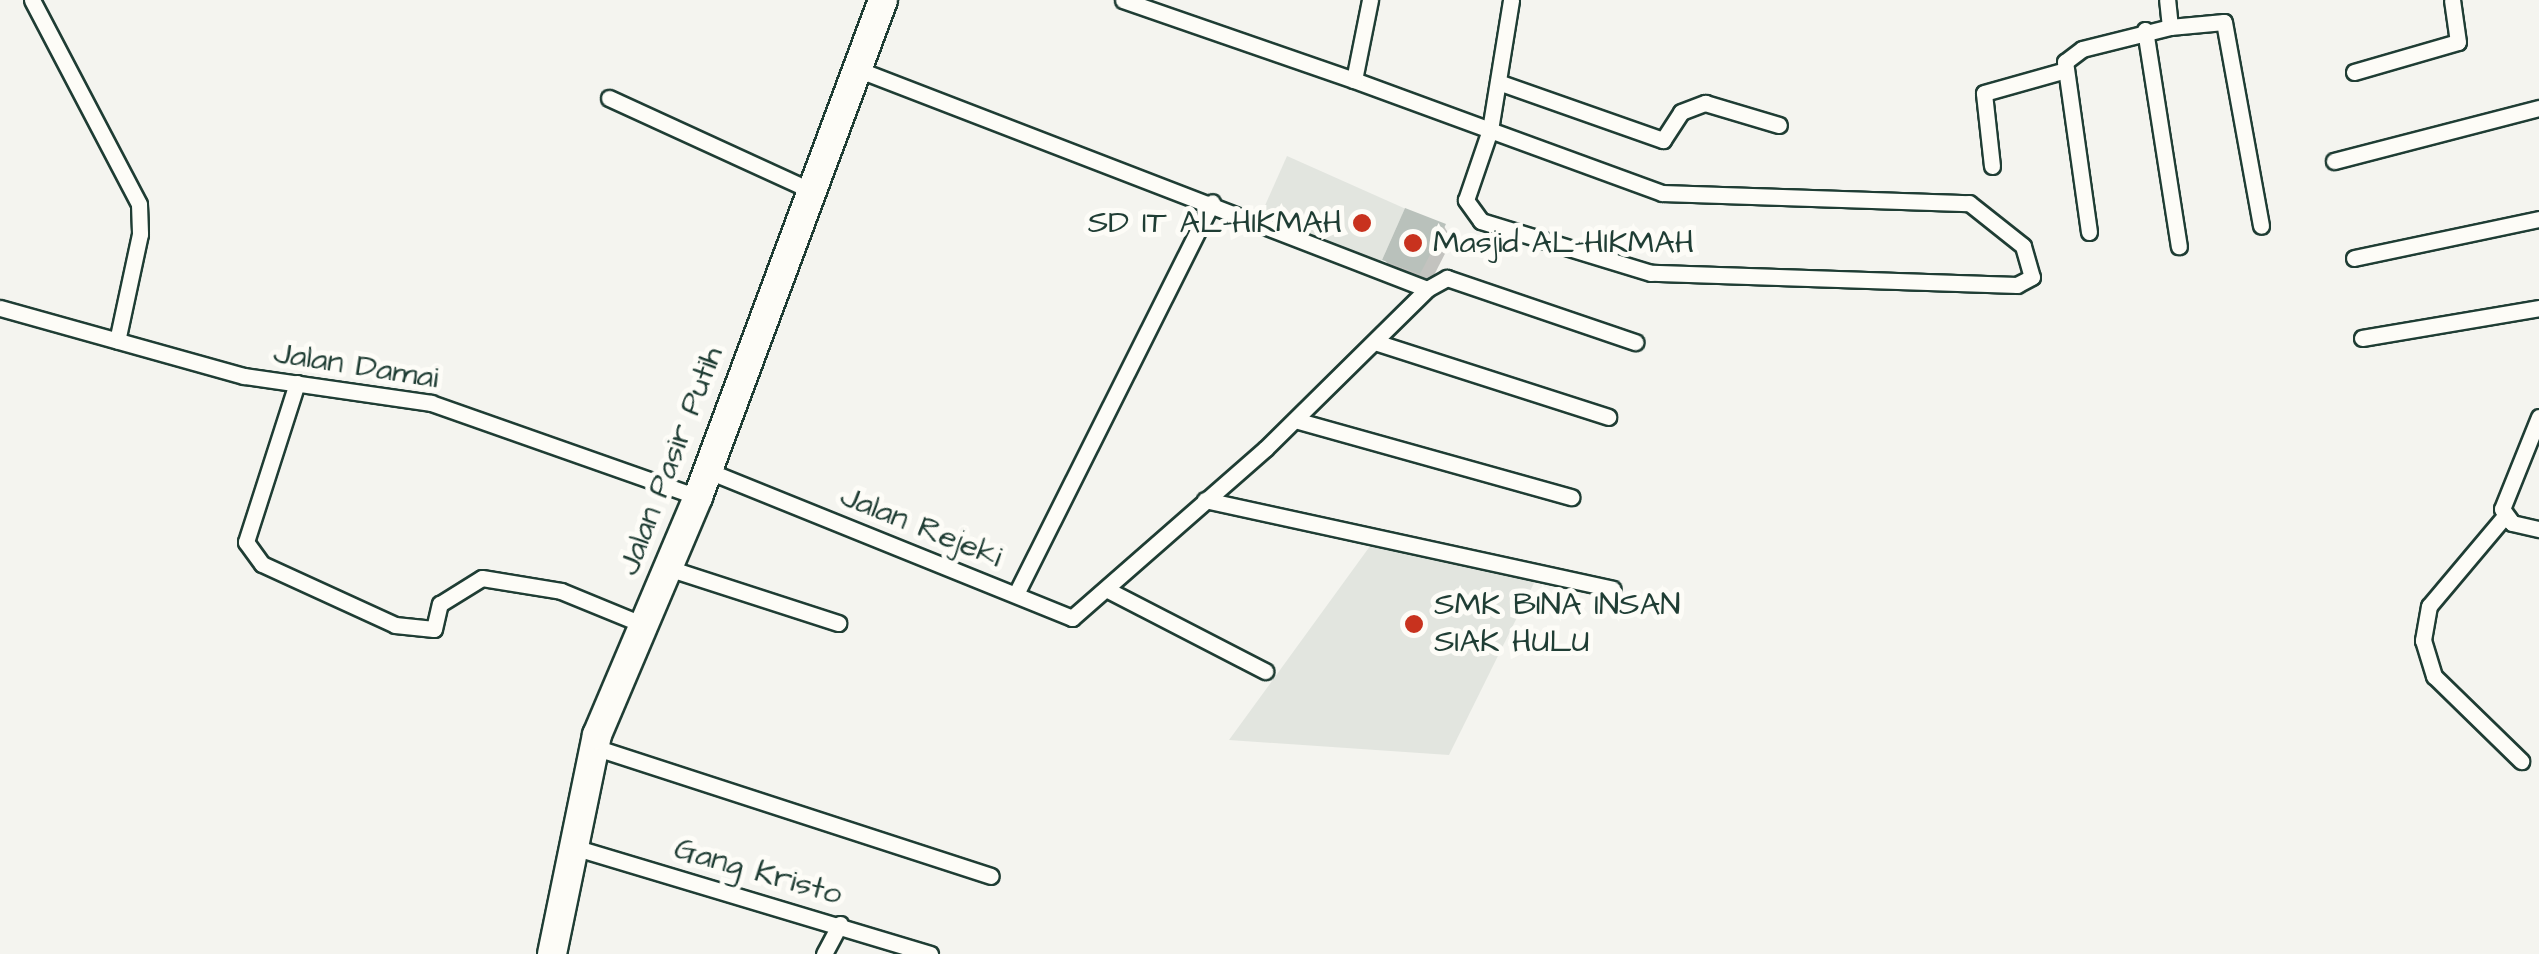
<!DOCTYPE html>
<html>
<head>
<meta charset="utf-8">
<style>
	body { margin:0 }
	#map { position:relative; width:2539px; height:954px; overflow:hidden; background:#f4f4ef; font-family:"Architects Daughter",sans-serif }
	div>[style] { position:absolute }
	.built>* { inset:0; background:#e2e5df; transform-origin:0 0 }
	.shadow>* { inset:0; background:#0003 }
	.building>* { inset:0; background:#b9c1bb }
	.roads { filter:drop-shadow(2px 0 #1f3d34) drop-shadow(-2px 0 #1f3d34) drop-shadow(0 2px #1f3d34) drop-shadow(0 -2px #1f3d34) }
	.street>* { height:15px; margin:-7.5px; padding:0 7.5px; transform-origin:7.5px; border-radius:7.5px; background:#fdfcf7 }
	.highway>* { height:28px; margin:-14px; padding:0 14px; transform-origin:14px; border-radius:14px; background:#fdfcf7 }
	.dots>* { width:28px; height:28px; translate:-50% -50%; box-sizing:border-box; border:5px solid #fdfcf7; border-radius:50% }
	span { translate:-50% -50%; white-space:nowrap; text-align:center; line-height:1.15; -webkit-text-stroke:10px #fdfcf7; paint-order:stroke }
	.poi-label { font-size:32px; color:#1f3d34 }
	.right { translate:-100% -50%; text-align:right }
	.left { translate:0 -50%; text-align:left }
	.street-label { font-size:32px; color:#1f3d34 }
</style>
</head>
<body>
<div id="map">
	<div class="built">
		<div style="left:1287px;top:156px;width:129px;height:65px;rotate:24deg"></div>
		<div style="clip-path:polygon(1373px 542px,1539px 573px,1449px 755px,1229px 740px)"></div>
	</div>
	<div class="shadow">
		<div style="clip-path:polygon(1444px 226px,1452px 240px,1428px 287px,1393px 273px,1385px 260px)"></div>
	</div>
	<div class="building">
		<div style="clip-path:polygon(1405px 208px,1446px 224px,1420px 274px,1382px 260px)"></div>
	</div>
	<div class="roads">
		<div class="street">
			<div style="left:32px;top:0;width:230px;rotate:62.3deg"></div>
			<div style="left:139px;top:204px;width:30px;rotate:88deg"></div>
			<div style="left:140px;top:234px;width:109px;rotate:102.1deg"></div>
			<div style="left:1123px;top:0;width:244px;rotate:19.1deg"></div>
			<div style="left:1354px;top:80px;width:145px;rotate:20.2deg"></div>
			<div style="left:1490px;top:130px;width:183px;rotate:20.1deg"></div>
			<div style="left:1662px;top:193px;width:307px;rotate:1.9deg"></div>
			<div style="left:1969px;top:203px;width:69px;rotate:38.5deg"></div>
			<div style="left:2023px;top:246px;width:32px;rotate:74deg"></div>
			<div style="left:2032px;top:277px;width:17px;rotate:152deg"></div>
			<div style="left:2017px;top:285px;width:366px;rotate:-178.1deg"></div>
			<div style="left:1651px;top:273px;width:178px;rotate:-163deg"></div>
			<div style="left:1481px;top:221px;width:26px;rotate:-126deg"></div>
			<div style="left:1466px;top:200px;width:74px;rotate:-71.1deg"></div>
			<div style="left:1490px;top:130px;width:132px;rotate:-80.8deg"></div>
			<div style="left:2170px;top:27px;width:54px;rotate:-5.3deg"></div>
			<div style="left:2224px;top:22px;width:207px;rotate:79.7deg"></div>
			<div style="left:2145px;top:30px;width:219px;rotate:81.1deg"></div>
			<div style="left:857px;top:69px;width:611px;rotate:21.1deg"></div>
			<div style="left:2354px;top:72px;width:108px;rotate:-16.1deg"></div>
			<div style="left:2458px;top:42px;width:42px;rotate:-98.1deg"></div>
			<div style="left:1354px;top:80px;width:82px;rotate:-78.7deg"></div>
			<div style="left:1498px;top:82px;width:175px;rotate:19.4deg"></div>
			<div style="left:1663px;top:140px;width:33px;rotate:-57deg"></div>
			<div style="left:1681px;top:112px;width:26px;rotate:-21deg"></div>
			<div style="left:1705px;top:103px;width:77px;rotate:16.6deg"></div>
			<div style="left:609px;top:98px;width:223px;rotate:24.6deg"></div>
			<div style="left:2334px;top:161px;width:212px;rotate:-14.5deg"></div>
			<div style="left:1992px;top:166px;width:73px;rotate:-96.3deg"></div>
			<div style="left:1984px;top:93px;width:85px;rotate:-15.7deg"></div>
			<div style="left:2089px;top:232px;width:172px;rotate:-98deg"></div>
			<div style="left:2065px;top:62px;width:21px;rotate:-37deg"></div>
			<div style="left:2082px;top:49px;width:91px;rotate:-14deg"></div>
			<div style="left:2170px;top:27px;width:27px;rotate:-96deg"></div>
			<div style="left:2354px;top:258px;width:189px;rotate:-11.9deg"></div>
			<div style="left:0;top:308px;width:253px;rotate:15.6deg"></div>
			<div style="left:244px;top:376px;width:189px;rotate:8.2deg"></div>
			<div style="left:431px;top:403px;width:283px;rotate:19.4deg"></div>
			<div style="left:2362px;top:338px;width:180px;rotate:-9.6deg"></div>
			<div style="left:1375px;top:342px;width:245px;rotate:17.8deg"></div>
			<div style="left:297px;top:383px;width:167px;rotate:107.8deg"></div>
			<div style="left:246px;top:542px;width:27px;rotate:54deg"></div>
			<div style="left:262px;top:564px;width:146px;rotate:24.6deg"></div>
			<div style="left:395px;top:625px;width:39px;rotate:6deg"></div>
			<div style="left:434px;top:629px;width:26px;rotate:-77deg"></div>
			<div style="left:440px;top:604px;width:49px;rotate:-31.8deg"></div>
			<div style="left:482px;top:578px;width:80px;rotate:9.3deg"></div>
			<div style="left:561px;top:591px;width:90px;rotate:22.3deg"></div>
			<div style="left:2539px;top:417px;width:99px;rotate:111.9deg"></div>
			<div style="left:2502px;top:509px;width:17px;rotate:54deg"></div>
			<div style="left:2512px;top:523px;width:28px;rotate:13deg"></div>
			<div style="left:1295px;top:420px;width:287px;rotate:15.6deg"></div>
			<div style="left:706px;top:470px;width:395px;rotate:22deg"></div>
			<div style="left:1072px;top:618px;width:257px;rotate:-41.2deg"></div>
			<div style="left:1265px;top:449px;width:228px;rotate:-44.6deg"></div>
			<div style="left:1427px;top:289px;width:23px;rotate:-29deg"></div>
			<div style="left:1447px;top:278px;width:199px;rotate:18.8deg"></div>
			<div style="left:1205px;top:500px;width:417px;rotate:12.3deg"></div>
			<div style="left:2504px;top:517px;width:116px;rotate:130.1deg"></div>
			<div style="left:2429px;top:606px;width:35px;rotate:100deg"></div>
			<div style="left:2423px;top:640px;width:38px;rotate:73deg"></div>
			<div style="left:2434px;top:676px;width:122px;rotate:44.3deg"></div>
			<div style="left:668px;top:568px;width:179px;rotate:17.9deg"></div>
			<div style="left:1108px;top:590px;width:177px;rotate:27.3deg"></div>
			<div style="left:1016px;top:594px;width:438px;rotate:-63.4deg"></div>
			<div style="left:594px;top:747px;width:417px;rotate:18deg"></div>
			<div style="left:570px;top:846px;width:376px;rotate:16.7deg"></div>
			<div style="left:824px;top:954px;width:34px;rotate:-62deg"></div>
		</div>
		<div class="highway">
			<div style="left:552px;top:954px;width:224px;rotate:-78.4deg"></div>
			<div style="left:597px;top:735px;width:259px;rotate:-67deg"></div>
			<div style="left:698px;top:497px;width:530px;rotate:-69.58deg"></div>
		</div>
	</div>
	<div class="dots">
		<div style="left:1362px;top:223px;background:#c8321e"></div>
		<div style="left:1413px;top:243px;background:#c8321e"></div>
		<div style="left:1414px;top:624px;background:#c8321e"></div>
	</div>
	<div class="poi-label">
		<span class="right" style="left:1342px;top:223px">SD IT AL-HIKMAH</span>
		<span class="left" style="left:1433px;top:243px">Masjid AL-HIKMAH</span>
		<span class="left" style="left:1434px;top:624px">SMK BINA INSAN<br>SIAK HULU</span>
	</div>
	<div class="street-label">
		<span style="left:356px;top:366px;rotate:9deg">Jalan Damai</span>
		<span style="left:671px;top:461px;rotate:-69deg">Jalan Pasir Putih</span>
		<span style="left:921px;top:527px;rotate:22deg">Jalan Rejeki</span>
		<span style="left:758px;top:872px;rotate:16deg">Gang Kristo</span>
	</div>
</div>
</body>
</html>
